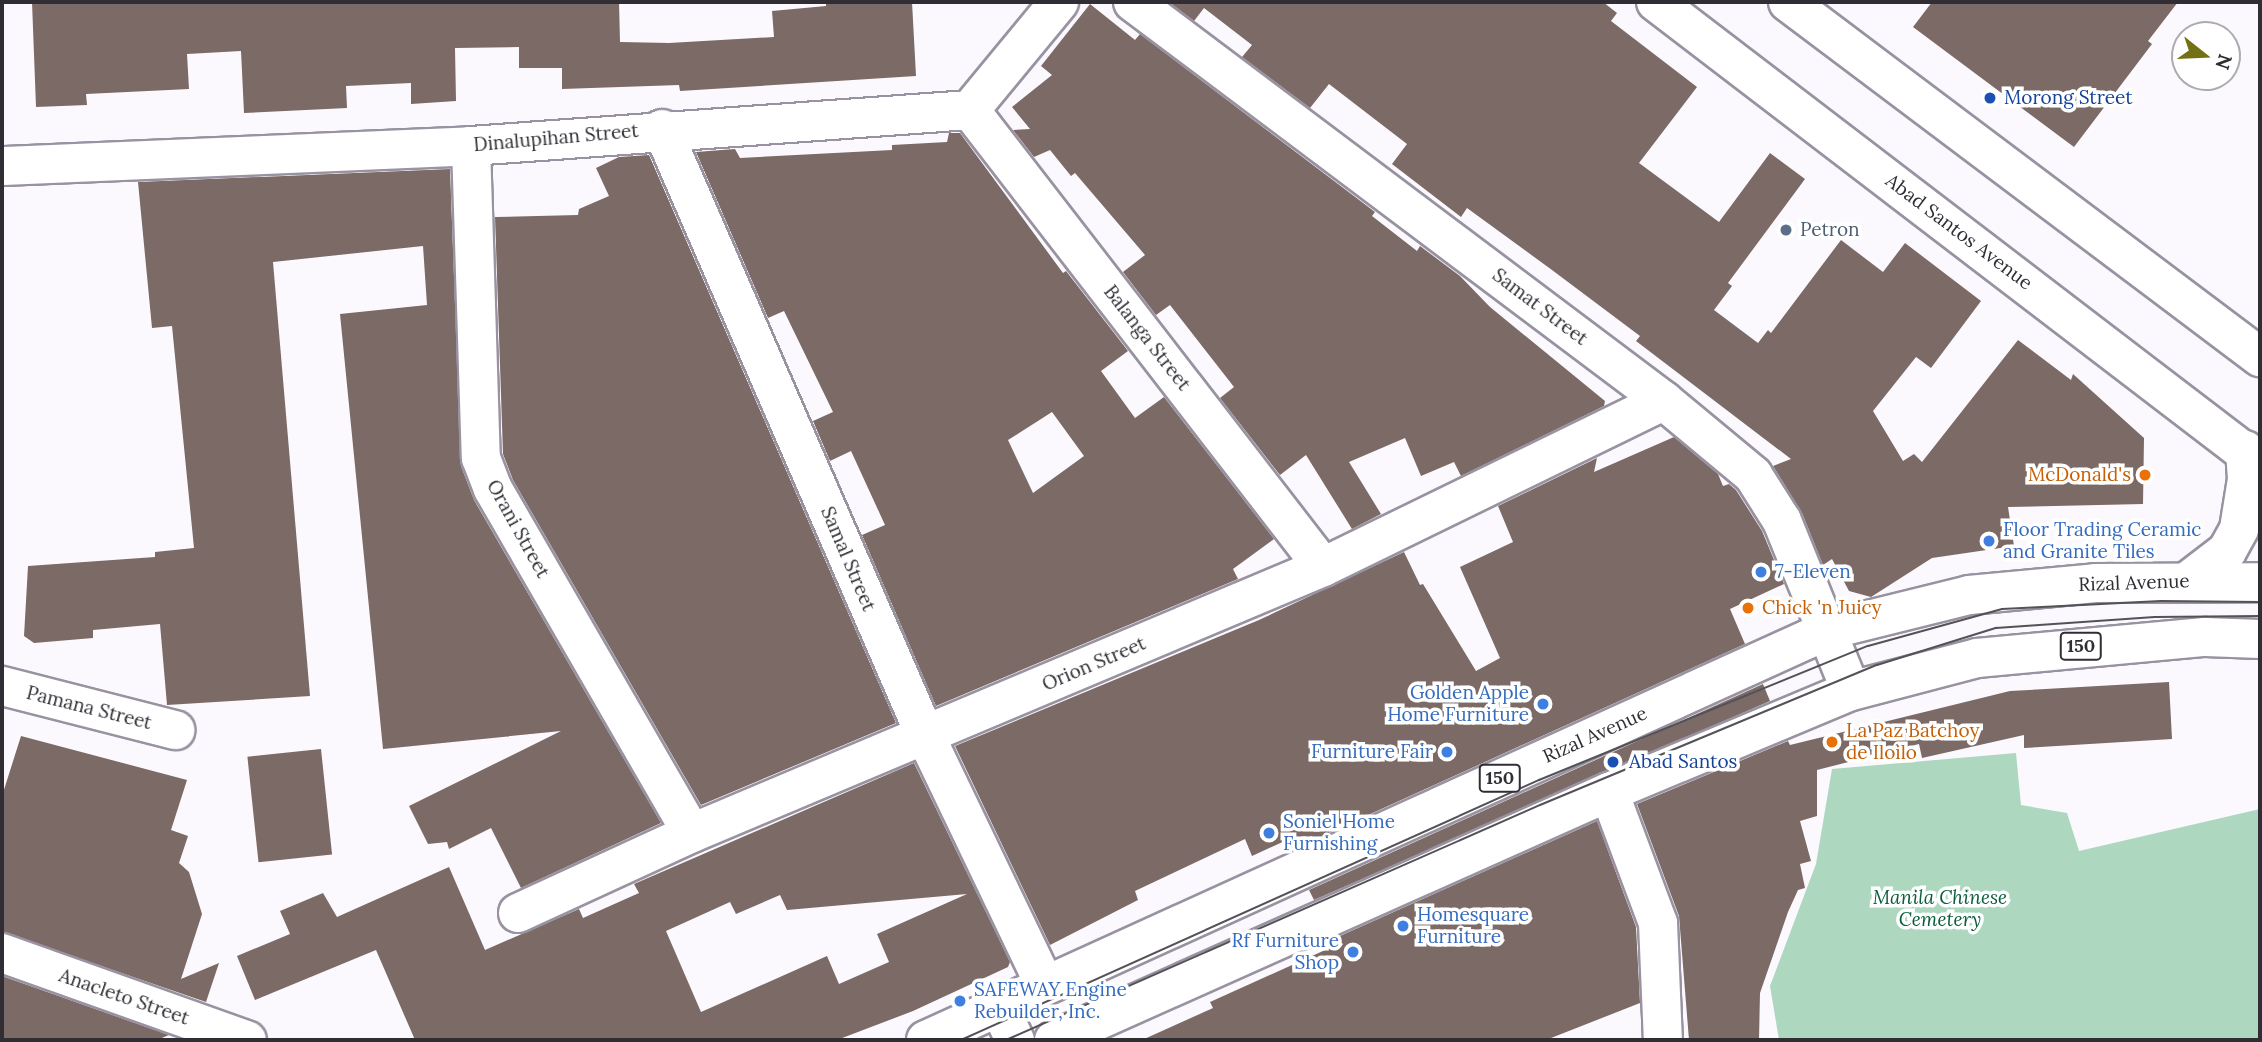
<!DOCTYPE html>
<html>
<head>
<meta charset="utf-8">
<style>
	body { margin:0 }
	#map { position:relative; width:2262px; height:1042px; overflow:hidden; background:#fbf9fd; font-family:Lora,serif }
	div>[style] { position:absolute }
	.green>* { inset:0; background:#add7bf }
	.building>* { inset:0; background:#7b6a65; transform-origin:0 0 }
	.roads { filter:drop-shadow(2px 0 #9892a1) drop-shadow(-2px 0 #9892a1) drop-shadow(0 2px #9892a1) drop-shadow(0 -2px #9892a1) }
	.minor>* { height:38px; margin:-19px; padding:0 19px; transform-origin:19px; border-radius:19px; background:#fff }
	.major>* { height:38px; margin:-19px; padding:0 19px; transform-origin:19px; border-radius:19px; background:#fff }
	.tram>* { height:2px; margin:-1px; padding:0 1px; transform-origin:1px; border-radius:1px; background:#545257 }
	.dots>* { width:19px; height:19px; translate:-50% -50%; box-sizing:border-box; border:4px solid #fff; border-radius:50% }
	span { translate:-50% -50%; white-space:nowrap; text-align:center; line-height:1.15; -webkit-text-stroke:7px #fff; paint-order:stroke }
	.shield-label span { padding:2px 5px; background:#fff; border:2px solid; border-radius:5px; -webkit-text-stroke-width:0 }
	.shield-label { font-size:18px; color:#302e34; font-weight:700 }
	.transit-label { font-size:19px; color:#164399 }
	.left { translate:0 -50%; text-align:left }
	.street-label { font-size:19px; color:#302e34 }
	.service-label { font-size:19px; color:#4e5e75 }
	.food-label { font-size:19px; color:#c56008 }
	.right { translate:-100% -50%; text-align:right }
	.shop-label { font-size:19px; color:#366cbe }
	.park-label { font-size:19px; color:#095d3b; font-style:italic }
	.frame { position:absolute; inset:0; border:4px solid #302e34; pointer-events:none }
	.north { position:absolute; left:2171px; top:21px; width:70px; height:70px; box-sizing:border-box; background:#fff; border:2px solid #acabae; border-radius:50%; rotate:108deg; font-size:19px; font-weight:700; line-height:28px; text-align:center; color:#302e34 }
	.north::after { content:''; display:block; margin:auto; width:24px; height:32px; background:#747114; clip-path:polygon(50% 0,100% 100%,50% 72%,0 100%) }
</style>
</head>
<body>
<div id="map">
	<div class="green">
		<div style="clip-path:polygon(2016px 753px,2021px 805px,2067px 813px,2079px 851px,2260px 809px,2260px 1040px,1779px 1040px,1770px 986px,1816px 864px,1832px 769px)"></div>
	</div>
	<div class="building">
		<div style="clip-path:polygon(32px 2px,619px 2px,620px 42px,669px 43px,774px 37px,772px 11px,826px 6px,826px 2px,912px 2px,916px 76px,680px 91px,679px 85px,562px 89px,562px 68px,519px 68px,519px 47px,455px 48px,456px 101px,411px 104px,411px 83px,346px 86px,347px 108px,244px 113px,241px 51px,187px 54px,189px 89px,86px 94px,87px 105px,36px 107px)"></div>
		<div style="clip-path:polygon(1169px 2px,1603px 2px,1617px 13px,1611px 21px,1697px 87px,1639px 163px,1719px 222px,1770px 153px,1805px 179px,1728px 283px,1732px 286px,1714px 310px,1758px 343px,1768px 330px,1771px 333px,1841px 240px,1883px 272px,1905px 243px,1981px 301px,1931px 368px,1916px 357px,1873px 411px,1903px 461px,1914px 454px,1922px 462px,2018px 340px,2071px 380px,2073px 374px,2144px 438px,2143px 504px,2008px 507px,2014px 546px,1932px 558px,1871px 597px,1849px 591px,1832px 559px,1823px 565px,1802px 513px,1773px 466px,1791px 459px,1636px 341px,1640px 336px,1552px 270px,1467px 208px,1461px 217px,1392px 164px,1407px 144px,1329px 84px,1310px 108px,1242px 57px,1252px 45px,1204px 8px,1194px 21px)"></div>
		<div style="clip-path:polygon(1932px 2px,2178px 2px,2148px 41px,2152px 44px,2074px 147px,1913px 27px)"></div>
		<div style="clip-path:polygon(1090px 4px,1135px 40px,1140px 34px,1375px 212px,1372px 216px,1417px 251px,1420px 246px,1460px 276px,1490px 307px,1605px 401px,1604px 406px,1461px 476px,1454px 462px,1421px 476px,1405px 438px,1349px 462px,1381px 514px,1352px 529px,1306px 455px,1280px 475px,1220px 398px,1234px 387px,1170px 305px,1156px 315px,1123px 272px,1145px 255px,1075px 173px,1071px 176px,1050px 150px,1034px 157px,1013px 130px,1030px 129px,1012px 107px,1052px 75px,1041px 66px)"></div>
		<div style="clip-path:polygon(evenodd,949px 133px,960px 133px,1063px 273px,1066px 271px,1128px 351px,1101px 371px,1135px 418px,1164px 397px,1274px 539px,1233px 569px,1238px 579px,936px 706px,862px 535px,885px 525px,851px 451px,830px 461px,813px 421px,833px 412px,784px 311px,768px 318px,696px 152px,735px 149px,740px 158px,892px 150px,892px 145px,947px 142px,949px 133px,1052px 412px,1084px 456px,1033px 493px,1008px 440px,1052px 412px)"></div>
		<div style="clip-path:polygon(649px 155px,896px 723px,701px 805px,513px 480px,503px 454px,495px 217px,578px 215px,579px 209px,609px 196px,596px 168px,619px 157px)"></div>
		<div style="clip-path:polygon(450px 169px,461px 466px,474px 500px,661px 823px,521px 888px,491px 828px,449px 849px,447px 842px,428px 844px,409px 806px,561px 731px,383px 749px,340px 314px,427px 305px,423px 246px,273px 262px,310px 696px,167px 705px,160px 624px,93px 630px,93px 638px,34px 643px,24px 636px,28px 566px,155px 557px,155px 552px,194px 548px,172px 326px,152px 328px,138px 182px)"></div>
		<div style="clip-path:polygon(1674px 437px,1718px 474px,1723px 486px,1729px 484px,1736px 490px,1762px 531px,1784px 584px,1730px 609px,1745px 644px,1291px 850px,1287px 840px,1252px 856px,1245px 839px,1135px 891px,1138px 900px,1050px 945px,955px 746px,1259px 620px,1404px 552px,1420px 585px,1423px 584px,1476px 671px,1500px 658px,1460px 567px,1513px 542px,1498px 506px,1597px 458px,1594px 472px)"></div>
		<div style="clip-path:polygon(2169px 682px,2172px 739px,2024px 748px,2024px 735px,1922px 758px,1919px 744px,1817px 770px,1817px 816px,1800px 821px,1811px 861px,1800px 864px,1805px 888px,1798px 890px,1788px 912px,1760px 993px,1759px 1040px,1689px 1040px,1679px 916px,1637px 804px,1788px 741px,1790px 745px,2010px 691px)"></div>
		<div style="clip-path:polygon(1763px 684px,1770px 701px,1314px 900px,1309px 890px)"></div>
		<div style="clip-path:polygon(21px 736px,187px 780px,171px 830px,188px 836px,179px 863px,189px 872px,202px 914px,181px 979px,219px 963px,206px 1002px,2px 932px,2px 796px)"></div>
		<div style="left:321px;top:749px;width:106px;height:74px;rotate:84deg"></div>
		<div style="clip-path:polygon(evenodd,914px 763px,1010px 962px,1008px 967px,913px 1011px,837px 1040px,415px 1040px,376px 950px,255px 1000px,237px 956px,290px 934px,280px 911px,323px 893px,337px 917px,449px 867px,485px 950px,579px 909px,583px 918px,639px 893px,634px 884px,914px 763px,967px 894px,877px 934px,889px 962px,839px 984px,827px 956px,701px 1012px,666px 931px,730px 902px,736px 914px,780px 895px,787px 910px,967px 894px)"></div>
		<div style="clip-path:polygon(1597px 821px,1636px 927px,1640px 1003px,1546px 1040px,1142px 1040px,1213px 1008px,1210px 1002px,1334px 946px,1331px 940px)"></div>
		<div style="clip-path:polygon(2px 976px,169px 1035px,157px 1040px,2px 1040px)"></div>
	</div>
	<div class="roads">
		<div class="minor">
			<div style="left:1133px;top:2px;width:664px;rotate:36.92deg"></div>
			<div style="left:1664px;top:401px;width:116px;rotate:39.7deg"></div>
			<div style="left:1753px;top:475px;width:54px;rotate:57.8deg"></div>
			<div style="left:1782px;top:521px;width:183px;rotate:67.9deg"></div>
			<div style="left:970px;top:110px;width:577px;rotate:52.32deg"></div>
			<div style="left:662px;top:129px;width:661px;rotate:66.54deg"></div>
			<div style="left:925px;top:735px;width:277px;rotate:64.4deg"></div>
			<div style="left:471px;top:146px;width:312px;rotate:88.2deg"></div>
			<div style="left:481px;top:458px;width:33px;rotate:69deg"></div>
			<div style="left:493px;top:489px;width:397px;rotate:60deg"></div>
			<div style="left:2px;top:166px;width:469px;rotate:-2.4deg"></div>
			<div style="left:471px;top:146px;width:500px;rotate:-4.13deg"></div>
			<div style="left:970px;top:110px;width:140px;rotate:-50.5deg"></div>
			<div style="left:2px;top:686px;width:179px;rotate:14.3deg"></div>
			<div style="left:1609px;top:792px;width:140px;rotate:69.5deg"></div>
			<div style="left:1658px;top:923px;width:117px;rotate:87.6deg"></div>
			<div style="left:518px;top:913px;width:192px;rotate:-24.7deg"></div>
			<div style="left:692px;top:833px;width:685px;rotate:-22.86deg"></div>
			<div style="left:1323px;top:567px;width:379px;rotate:-26deg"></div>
			<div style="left:2px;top:953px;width:260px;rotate:19.6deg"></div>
			<div style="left:999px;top:1006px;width:38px;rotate:65deg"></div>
		</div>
		<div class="major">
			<div style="left:1656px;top:2px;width:760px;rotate:37.41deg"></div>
			<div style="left:1788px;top:2px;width:591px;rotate:36.95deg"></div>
			<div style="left:2189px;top:580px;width:48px;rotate:-37.3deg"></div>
			<div style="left:2227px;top:551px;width:25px;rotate:-61deg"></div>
			<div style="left:2239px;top:529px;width:51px;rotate:-80.9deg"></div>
			<div style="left:2247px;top:479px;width:29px;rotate:-94deg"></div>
			<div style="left:926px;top:1040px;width:991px;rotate:-24.44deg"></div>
			<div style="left:1828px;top:630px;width:145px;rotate:-13.9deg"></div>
			<div style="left:1969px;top:595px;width:127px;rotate:-5.4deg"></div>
			<div style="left:2095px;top:583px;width:165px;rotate:-0.3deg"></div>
			<div style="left:1054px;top:1040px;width:608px;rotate:-24.08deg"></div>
			<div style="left:1609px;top:792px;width:262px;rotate:-22.7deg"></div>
			<div style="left:1851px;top:691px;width:130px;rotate:-14.7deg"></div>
			<div style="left:1977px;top:658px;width:229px;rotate:-5.3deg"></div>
			<div style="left:2205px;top:637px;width:55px;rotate:2.1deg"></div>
		</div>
	</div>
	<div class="tram">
		<div style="left:961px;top:1040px;width:634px;rotate:-24.22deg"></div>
		<div style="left:1539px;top:780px;width:355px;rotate:-22.2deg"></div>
		<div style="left:1868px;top:646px;width:139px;rotate:-15.4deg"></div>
		<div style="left:2002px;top:609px;width:159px;rotate:-2.9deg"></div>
		<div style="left:2161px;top:601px;width:99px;rotate:0.6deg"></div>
		<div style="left:1006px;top:1040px;width:583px;rotate:-23.75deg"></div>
		<div style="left:1540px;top:805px;width:365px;rotate:-22.6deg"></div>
		<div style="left:1877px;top:665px;width:125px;rotate:-17.3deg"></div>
		<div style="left:1996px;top:628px;width:159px;rotate:-4deg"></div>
		<div style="left:2155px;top:617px;width:105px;rotate:-0.5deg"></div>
	</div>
	<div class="dots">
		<div style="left:1990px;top:98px;background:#1a4fb4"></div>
		<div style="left:1786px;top:230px;background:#5c6f8a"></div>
		<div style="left:2145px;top:475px;background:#e8710a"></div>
		<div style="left:1989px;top:541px;background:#3f7fe0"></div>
		<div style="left:1761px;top:572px;background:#3f7fe0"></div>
		<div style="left:1748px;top:608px;background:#e8710a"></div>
		<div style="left:1543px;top:704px;background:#3f7fe0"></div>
		<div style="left:1832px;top:742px;background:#e8710a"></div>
		<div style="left:1447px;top:752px;background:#3f7fe0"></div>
		<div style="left:1613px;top:762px;background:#1a4fb4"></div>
		<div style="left:1269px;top:833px;background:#3f7fe0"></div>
		<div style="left:1403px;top:926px;background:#3f7fe0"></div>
		<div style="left:1353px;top:952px;background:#3f7fe0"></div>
		<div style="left:960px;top:1001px;background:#3f7fe0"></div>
	</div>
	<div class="shield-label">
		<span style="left:2081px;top:646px">150</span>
		<span style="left:1500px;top:778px">150</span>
	</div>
	<div class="transit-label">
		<span class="left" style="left:2004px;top:98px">Morong Street</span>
		<span class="left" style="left:1629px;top:762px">Abad Santos</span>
	</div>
	<div class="street-label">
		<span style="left:556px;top:138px;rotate:-5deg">Dinalupihan Street</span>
		<span style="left:1959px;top:232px;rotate:37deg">Abad Santos Avenue</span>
		<span style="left:1540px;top:307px;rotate:37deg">Samat Street</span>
		<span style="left:1147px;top:338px;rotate:52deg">Balanga Street</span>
		<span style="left:518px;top:529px;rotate:61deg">Orani Street</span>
		<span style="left:848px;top:559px;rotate:67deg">Samal Street</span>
		<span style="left:2134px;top:583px;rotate:-2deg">Rizal Avenue</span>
		<span style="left:1094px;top:664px;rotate:-23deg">Orion Street</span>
		<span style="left:89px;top:708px;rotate:14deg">Pamana Street</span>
		<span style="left:1595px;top:735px;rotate:-24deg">Rizal Avenue</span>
		<span style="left:124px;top:997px;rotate:19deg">Anacleto Street</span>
	</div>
	<div class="service-label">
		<span class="left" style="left:1800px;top:230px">Petron</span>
	</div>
	<div class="food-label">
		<span class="right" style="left:2131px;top:475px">McDonald's</span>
		<span class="left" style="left:1762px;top:608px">Chick 'n Juicy</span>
		<span class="left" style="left:1846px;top:742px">La Paz Batchoy<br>de Iloilo</span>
	</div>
	<div class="shop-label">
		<span class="left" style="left:2003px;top:541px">Floor Trading Ceramic<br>and Granite Tiles</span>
		<span class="left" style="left:1775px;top:572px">7-Eleven</span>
		<span class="right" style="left:1529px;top:704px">Golden Apple<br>Home Furniture</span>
		<span class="right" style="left:1433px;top:752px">Furniture Fair</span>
		<span class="left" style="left:1283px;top:833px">Soniel Home<br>Furnishing</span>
		<span class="left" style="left:1417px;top:926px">Homesquare<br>Furniture</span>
		<span class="right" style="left:1339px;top:952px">Rf Furniture<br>Shop</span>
		<span class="left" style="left:974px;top:1001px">SAFEWAY Engine<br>Rebuilder, Inc.</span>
	</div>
	<div class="park-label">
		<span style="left:1940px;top:909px">Manila Chinese<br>Cemetery</span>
	</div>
	<div class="frame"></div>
	<div class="north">N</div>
</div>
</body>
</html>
